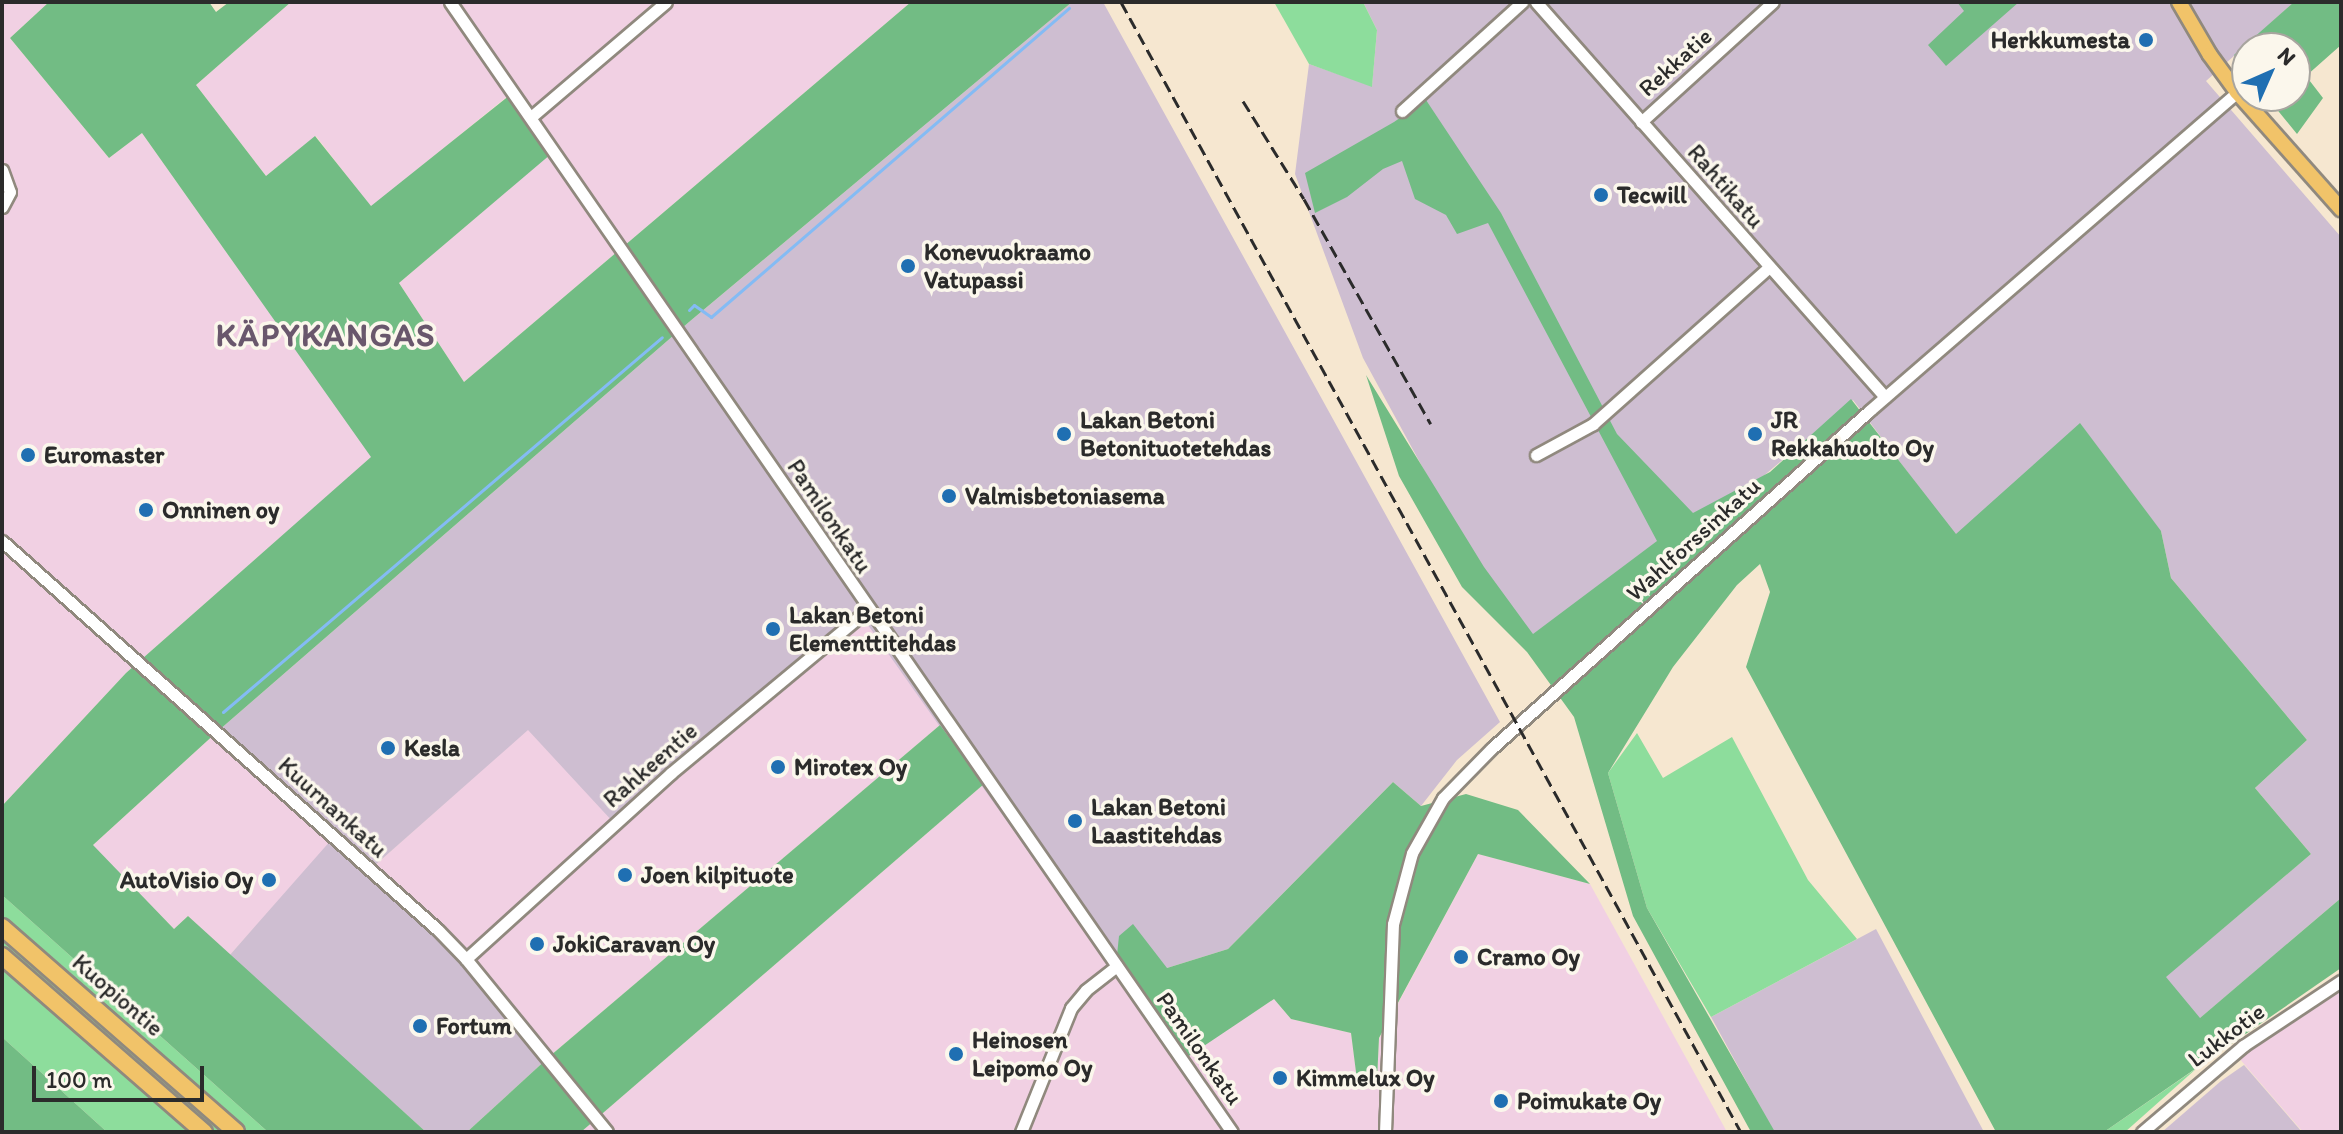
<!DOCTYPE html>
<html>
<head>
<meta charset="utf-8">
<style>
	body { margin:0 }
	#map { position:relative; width:2343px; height:1134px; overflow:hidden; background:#f6e7d0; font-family:Itim,sans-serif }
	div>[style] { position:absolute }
	.built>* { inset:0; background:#f1d0e3 }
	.industrial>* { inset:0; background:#cebed1 }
	.green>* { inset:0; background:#8ddd9c }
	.forest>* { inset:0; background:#72bc84 }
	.stream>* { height:3px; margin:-1.5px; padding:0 1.5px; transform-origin:1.5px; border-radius:1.5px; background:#84bbf4 }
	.roads { filter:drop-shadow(2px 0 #90897e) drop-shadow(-2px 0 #90897e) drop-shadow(0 2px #90897e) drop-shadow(0 -2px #90897e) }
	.minor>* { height:11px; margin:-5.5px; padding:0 5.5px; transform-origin:5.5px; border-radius:5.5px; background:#fff }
	.major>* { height:14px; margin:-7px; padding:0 7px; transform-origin:7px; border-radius:7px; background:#f1c369 }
	.highway>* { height:16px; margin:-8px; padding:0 8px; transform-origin:8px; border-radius:8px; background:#f1c369 }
	.rail>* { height:3px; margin-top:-1.5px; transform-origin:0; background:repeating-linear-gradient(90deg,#2b2b2b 0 12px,transparent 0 18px) }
	.dots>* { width:22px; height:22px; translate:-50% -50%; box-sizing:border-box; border:4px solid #fbf7ec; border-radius:50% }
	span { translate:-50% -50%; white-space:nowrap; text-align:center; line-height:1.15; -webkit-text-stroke:7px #fbf7ec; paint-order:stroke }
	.poi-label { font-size:24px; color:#2b2b2b; font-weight:700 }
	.right { translate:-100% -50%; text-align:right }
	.left { translate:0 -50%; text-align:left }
	.street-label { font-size:24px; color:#2b2b2b }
	.district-label { font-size:32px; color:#69576c; font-weight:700; letter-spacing:2px }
	.frame { position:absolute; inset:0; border:4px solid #2b2b2b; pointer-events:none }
	.north { position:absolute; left:2231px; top:32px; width:80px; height:80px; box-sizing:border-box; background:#fbf7ec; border:2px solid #a8a59f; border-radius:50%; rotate:45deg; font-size:22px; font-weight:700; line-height:32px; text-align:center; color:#2b2b2b }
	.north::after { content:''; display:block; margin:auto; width:28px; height:36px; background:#1f6fb2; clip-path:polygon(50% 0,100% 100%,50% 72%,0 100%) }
	.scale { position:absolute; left:32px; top:1066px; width:172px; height:36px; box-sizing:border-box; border:4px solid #2b2b2b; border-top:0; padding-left:10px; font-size:24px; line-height:28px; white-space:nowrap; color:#2b2b2b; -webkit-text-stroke:6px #fbf7ec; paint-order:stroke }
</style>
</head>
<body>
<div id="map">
	<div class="built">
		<div style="clip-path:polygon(2px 2px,49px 2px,10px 38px,109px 158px,142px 133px,372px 457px,126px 673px,2px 806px)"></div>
		<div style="clip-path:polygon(291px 2px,911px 2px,464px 382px,399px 283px,550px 154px,509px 95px,371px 207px,316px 136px,266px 176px,196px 85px)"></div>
		<div style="clip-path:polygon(858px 610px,940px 725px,550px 1056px,373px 867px,528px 729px,615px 823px)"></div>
		<div style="clip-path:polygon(218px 731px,333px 839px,229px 956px,188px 916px,174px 929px,92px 846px)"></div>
		<div style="clip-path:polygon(984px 784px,1177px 1063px,1274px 999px,1291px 1019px,1351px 1033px,1357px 1079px,1377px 1079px,1379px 1039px,1478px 854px,1590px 884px,1727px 1132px,581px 1132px)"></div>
		<div style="clip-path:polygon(2341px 991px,2341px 1132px,2303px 1132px,2238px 1057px)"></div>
	</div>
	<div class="industrial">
		<div style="clip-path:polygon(1072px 2px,1103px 2px,1500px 722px,1457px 760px,1421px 806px,1393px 782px,1228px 949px,1167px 968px,1115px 974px,858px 611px,614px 823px,528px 730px,373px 867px,550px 1056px,467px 1132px,426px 1132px,229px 956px,332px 839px,218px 731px,689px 322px)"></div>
		<div style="clip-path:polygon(1363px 2px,2294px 2px,2206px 81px,2341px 237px,2341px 898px,2199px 1019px,2165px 977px,2311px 854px,2255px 788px,2307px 740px,2171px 578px,2161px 531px,1955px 535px,1853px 400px,1549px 658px,1478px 569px,1363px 358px,1295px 174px,1309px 64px,1372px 86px,1377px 30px)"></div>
		<div style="clip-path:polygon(1876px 929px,1984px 1132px,1774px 1132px,1711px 1017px)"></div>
		<div style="clip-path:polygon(2244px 1065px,2302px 1132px,2162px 1132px,2221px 1081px)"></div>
	</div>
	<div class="green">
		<div style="clip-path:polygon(1274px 2px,1363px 2px,1377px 30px,1372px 87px,1309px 64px)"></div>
		<div style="clip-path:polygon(1637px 733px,1663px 778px,1732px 737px,1808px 880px,1857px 939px,1711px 1017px,1647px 908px,1608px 773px)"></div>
		<div style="clip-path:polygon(2px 895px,268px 1132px,107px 1132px,2px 1037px)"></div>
		<div style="clip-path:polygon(2197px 1068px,2125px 1132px,2104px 1132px)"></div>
	</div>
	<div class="forest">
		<div style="clip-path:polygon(49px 2px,209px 2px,216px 12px,229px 2px,291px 2px,196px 85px,266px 176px,315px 136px,371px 206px,510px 95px,551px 154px,399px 283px,464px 382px,911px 2px,1072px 2px,689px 322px,218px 731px,93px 845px,174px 929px,188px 916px,426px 1132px,268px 1132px,2px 895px,2px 806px,126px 673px,371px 457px,142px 133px,109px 158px,10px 38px)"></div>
		<div style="clip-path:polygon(1957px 2px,2019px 2px,1946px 66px,1928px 45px,1964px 11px)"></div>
		<div style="clip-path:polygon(2294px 2px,2341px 2px,2341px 45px,2306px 76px,2323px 98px,2297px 134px,2266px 96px,2295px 96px,2295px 48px,2247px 48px,2247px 72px,2234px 55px)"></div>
		<div style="clip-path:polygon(1426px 100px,1501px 213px,1617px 434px,1693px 513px,1770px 472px,1851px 399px,1956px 534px,2080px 423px,2161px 531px,2171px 578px,2307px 740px,2255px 788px,2311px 854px,2166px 977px,2200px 1018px,2341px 898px,2341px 968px,2104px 1132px,1996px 1132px,1746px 667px,1770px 592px,1760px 564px,1737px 585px,1673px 667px,1608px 773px,1647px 908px,1775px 1132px,1751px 1132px,1633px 916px,1574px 717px,1527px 652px,1462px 587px,1399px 476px,1366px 375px,1484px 567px,1533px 634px,1657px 541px,1488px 223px,1457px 234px,1446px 215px,1415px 199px,1402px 161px,1383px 169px,1347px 197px,1315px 213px,1305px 173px,1394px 122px)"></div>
		<div style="clip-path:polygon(940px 725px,984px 784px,581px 1132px,467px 1132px,550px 1056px)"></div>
		<div style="clip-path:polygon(1393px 782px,1421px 806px,1466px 794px,1518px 810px,1590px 884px,1478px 854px,1379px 1038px,1377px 1080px,1357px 1080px,1351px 1033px,1291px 1019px,1274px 999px,1177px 1064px,1115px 974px,1119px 936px,1133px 924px,1167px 968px,1228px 949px)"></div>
		<div style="clip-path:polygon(2px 1037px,107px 1132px,2px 1132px)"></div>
	</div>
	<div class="stream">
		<div style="left:689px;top:310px;width:7px;rotate:-45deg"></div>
		<div style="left:694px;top:305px;width:21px;rotate:35deg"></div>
		<div style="left:711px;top:317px;width:473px;rotate:-40.8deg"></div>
		<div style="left:223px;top:712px;width:577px;rotate:-40.5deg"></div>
	</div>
	<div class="roads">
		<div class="minor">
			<div style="left:450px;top:2px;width:1374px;rotate:55.32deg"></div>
			<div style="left:1536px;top:2px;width:527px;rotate:48.54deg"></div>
			<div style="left:1402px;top:111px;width:162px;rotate:-42.2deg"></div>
			<div style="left:531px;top:117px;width:177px;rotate:-40.4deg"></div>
			<div style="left:1641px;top:122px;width:178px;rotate:-42.3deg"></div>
			<div style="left:2px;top:170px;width:23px;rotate:70deg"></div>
			<div style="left:10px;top:192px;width:17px;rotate:118deg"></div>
			<div style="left:1536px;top:455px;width:65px;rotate:-28.5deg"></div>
			<div style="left:1593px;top:424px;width:234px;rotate:-41.7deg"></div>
			<div style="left:2px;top:541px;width:584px;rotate:41.74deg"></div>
			<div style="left:438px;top:930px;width:40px;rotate:46deg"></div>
			<div style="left:466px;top:959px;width:223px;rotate:50.8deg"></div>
			<div style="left:466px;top:959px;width:277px;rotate:-42.2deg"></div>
			<div style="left:671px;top:773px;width:255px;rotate:-39.7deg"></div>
			<div style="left:1021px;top:1132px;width:134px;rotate:-68deg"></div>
			<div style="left:1071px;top:1008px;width:23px;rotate:-50deg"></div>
			<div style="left:1086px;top:990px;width:39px;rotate:-38deg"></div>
			<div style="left:1385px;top:1132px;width:208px;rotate:-87.8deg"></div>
			<div style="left:1393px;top:924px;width:73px;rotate:-75deg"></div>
			<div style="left:1412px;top:853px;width:63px;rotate:-60.6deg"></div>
			<div style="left:1443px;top:798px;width:70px;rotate:-45.6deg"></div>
			<div style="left:1492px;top:748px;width:506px;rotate:-41.79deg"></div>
			<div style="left:1869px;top:411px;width:487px;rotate:-40.9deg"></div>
			<div style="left:2142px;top:1132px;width:133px;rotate:-40.4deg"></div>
			<div style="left:2243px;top:1046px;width:118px;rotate:-33.6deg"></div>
		</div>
		<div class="major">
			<div style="left:2179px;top:2px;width:61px;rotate:59.7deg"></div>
			<div style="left:2210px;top:55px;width:46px;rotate:53.9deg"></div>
			<div style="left:2237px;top:92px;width:157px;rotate:48.4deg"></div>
		</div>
		<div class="highway">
			<div style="left:2px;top:927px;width:311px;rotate:41.2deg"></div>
			<div style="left:2px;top:956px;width:268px;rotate:41.1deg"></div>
		</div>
	</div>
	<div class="rail">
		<div style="left:1121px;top:2px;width:1289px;rotate:61.25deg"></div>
		<div style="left:1243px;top:101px;width:115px;rotate:58.1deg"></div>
		<div style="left:1304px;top:199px;width:258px;rotate:60.6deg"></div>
	</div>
	<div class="dots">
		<div style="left:2146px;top:40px;background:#1f6fb2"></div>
		<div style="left:1601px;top:195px;background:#1f6fb2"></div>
		<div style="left:908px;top:266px;background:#1f6fb2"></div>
		<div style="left:1064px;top:434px;background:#1f6fb2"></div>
		<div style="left:1755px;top:434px;background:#1f6fb2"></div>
		<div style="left:28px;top:455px;background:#1f6fb2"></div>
		<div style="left:949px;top:496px;background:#1f6fb2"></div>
		<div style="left:146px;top:510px;background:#1f6fb2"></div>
		<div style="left:773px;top:629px;background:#1f6fb2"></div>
		<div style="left:388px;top:748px;background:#1f6fb2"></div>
		<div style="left:778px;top:767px;background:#1f6fb2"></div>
		<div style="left:1075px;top:821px;background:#1f6fb2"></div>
		<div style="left:625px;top:875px;background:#1f6fb2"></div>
		<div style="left:269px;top:880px;background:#1f6fb2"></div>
		<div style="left:537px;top:944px;background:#1f6fb2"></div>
		<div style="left:1461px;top:957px;background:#1f6fb2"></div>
		<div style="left:420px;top:1026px;background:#1f6fb2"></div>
		<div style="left:956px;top:1054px;background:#1f6fb2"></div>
		<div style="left:1280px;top:1078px;background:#1f6fb2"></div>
		<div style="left:1501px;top:1101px;background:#1f6fb2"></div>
	</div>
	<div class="poi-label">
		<span class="right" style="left:2130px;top:40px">Herkkumesta</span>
		<span class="left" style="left:1617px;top:195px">Tecwill</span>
		<span class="left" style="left:924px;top:266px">Konevuokraamo<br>Vatupassi</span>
		<span class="left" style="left:1080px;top:434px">Lakan Betoni<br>Betonituotetehdas</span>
		<span class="left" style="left:1771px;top:434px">JR<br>Rekkahuolto Oy</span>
		<span class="left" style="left:44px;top:455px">Euromaster</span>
		<span class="left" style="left:965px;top:496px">Valmisbetoniasema</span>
		<span class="left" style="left:162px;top:510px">Onninen oy</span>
		<span class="left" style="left:789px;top:629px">Lakan Betoni<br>Elementtitehdas</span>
		<span class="left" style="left:404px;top:748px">Kesla</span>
		<span class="left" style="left:794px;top:767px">Mirotex Oy</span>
		<span class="left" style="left:1091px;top:821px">Lakan Betoni<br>Laastitehdas</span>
		<span class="left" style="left:641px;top:875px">Joen kilpituote</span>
		<span class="right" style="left:253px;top:880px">AutoVisio Oy</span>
		<span class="left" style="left:553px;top:944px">JokiCaravan Oy</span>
		<span class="left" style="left:1477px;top:957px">Cramo Oy</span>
		<span class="left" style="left:436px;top:1026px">Fortum</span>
		<span class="left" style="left:972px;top:1054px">Heinosen<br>Leipomo Oy</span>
		<span class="left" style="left:1296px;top:1078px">Kimmelux Oy</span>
		<span class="left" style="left:1517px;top:1101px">Poimukate Oy</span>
	</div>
	<div class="street-label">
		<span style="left:1675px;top:62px;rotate:-42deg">Rekkatie</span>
		<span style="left:1726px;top:186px;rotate:49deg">Rahtikatu</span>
		<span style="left:830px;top:516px;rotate:56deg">Pamilonkatu</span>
		<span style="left:1693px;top:539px;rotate:-42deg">Wahlforssinkatu</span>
		<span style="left:650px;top:765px;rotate:-41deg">Rahkeentie</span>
		<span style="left:333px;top:807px;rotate:42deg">Kuurnankatu</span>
		<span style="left:118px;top:995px;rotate:41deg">Kuopiontie</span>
		<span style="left:2226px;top:1035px;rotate:-37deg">Lukkotie</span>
		<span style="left:1200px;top:1048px;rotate:55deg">Pamilonkatu</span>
	</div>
	<div class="district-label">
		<span style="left:326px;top:335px">KÄPYKANGAS</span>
	</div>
	<div class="frame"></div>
	<div class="north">N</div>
	<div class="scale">100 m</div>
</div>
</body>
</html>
